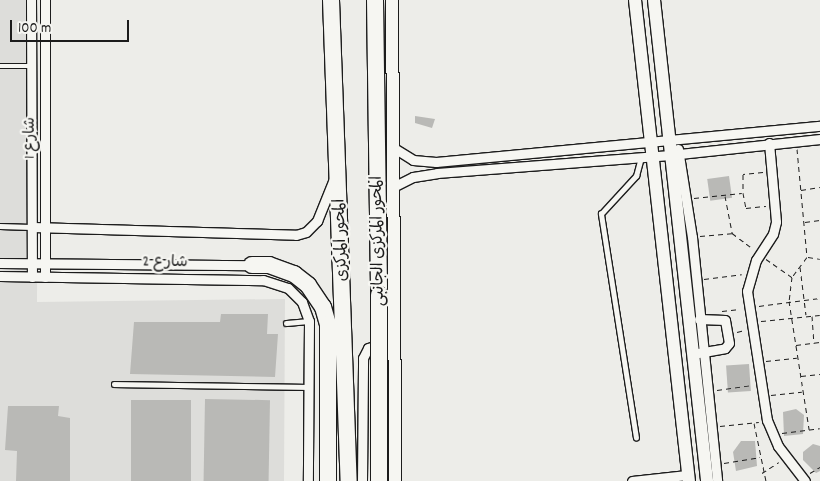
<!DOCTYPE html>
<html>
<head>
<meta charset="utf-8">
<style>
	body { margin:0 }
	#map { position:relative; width:820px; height:481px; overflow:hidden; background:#edede9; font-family:Dekko,"Playpen Sans Arabic",sans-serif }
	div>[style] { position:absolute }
	.built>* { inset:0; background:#ddddda }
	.building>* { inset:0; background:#b9b9b6; transform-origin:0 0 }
	.path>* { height:1px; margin-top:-0.5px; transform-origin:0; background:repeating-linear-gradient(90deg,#1c1c1c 0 5px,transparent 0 9px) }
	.roads { filter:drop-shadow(1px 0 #1c1c1c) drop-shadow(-1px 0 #1c1c1c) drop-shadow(0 1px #1c1c1c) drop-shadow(0 -1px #1c1c1c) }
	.lane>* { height:4.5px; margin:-2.25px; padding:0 2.25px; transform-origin:2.25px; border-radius:2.25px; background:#f6f6f2 }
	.street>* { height:9px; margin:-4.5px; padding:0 4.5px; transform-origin:4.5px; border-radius:4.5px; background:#f6f6f2 }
	.secondary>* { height:12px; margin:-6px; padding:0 6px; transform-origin:6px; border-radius:6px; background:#f6f6f2 }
	.highway>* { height:16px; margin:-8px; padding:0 8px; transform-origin:8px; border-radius:8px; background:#f6f6f2 }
	.bridges { filter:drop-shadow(1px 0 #1c1c1c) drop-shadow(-1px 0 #1c1c1c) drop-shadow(0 1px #1c1c1c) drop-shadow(0 -1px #1c1c1c) }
	.highway-bridge>* { height:16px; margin:-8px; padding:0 8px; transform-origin:8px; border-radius:8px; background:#f6f6f2 }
	span { translate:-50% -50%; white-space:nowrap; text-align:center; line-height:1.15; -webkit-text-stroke:4.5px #f6f6f2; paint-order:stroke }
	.street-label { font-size:16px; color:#1c1c1c }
	.scale { position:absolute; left:10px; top:20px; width:119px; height:22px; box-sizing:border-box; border:2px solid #1c1c1c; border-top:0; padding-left:6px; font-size:15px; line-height:18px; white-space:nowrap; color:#1c1c1c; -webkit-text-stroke:4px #f6f6f2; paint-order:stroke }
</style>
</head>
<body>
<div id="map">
	<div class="built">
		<div style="clip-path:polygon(0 0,38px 0,37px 302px,285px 299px,284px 481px,0 481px)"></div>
	</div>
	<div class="building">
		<div style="clip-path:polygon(415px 116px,435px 119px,432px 128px,415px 123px)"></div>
		<div style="left:729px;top:176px;width:22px;height:22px;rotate:82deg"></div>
		<div style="clip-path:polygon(221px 314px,268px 314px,267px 334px,278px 334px,275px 377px,130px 374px,134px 322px,220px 322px)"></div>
		<div style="left:749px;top:364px;width:27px;height:23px;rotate:86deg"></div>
		<div style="left:205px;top:399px;width:65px;height:82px;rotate:1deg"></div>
		<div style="left:131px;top:400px;width:60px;height:81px"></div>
		<div style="clip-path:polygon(8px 406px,59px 406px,58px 416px,70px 418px,70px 481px,16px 481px,17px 451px,5px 450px)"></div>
		<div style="clip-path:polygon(796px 409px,804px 415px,803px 434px,784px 436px,783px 412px)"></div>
		<div style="clip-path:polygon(741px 441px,755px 441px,757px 466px,736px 471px,733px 452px)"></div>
		<div style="clip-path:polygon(813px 444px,820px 446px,820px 471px,816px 473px,803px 460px,803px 452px)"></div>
	</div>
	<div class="path">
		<div style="left:797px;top:149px;width:108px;rotate:84.7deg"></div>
		<div style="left:807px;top:257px;width:25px;rotate:127deg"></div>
		<div style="left:792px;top:277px;width:24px;rotate:97deg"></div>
		<div style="left:789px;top:301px;width:130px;rotate:81.1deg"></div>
		<div style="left:763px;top:172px;width:20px;rotate:174deg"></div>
		<div style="left:743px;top:174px;width:19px;rotate:90deg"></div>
		<div style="left:743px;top:193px;width:15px;rotate:79deg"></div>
		<div style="left:746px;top:208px;width:20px;rotate:-6deg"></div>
		<div style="left:801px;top:190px;width:19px;rotate:-9deg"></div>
		<div style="left:725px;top:196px;width:38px;rotate:79deg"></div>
		<div style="left:694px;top:198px;width:48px;rotate:-5.9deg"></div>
		<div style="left:805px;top:222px;width:15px;rotate:-8deg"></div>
		<div style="left:700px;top:236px;width:32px;rotate:-5deg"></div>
		<div style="left:732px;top:233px;width:26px;rotate:37deg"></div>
		<div style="left:808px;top:257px;width:12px;rotate:9deg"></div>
		<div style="left:766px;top:259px;width:32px;rotate:35deg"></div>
		<div style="left:800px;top:267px;width:48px;rotate:82.9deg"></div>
		<div style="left:704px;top:279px;width:38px;rotate:-7deg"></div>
		<div style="left:759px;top:306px;width:62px;rotate:-7.5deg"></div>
		<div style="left:722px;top:311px;width:18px;rotate:-6deg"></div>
		<div style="left:812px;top:316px;width:27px;rotate:86deg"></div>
		<div style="left:761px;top:321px;width:59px;rotate:-5.8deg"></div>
		<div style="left:737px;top:332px;width:8px;rotate:-14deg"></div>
		<div style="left:796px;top:345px;width:24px;rotate:-7deg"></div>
		<div style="left:766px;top:361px;width:31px;rotate:-6deg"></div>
		<div style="left:801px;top:376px;width:19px;rotate:-6deg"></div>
		<div style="left:717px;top:390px;width:35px;rotate:-8deg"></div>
		<div style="left:771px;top:395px;width:31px;rotate:-6deg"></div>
		<div style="left:754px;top:423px;width:59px;rotate:78.3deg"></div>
		<div style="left:720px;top:426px;width:39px;rotate:-6deg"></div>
		<div style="left:782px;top:433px;width:38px;rotate:-7deg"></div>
		<div style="left:724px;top:463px;width:36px;rotate:-9deg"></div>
		<div style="left:762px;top:473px;width:20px;rotate:-33deg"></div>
		<div style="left:810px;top:473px;width:12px;rotate:-31deg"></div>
	</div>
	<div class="roads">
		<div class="lane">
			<div style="left:0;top:66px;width:31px"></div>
			<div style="left:0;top:226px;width:31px;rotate:2deg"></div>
			<div style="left:286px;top:323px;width:23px;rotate:-5deg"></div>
			<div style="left:114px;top:384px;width:194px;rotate:0.9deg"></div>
			<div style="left:636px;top:438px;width:227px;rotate:-98.9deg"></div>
			<div style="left:601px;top:214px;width:52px;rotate:-47.4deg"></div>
			<div style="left:636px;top:176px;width:20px;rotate:-75deg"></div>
		</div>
		<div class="street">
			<div style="left:31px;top:0;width:277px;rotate:89.8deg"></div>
			<div style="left:769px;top:143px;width:79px;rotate:84.9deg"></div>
			<div style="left:776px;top:222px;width:12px;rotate:104deg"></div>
			<div style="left:773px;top:234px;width:31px;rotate:123deg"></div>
			<div style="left:756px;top:260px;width:32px;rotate:106deg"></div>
			<div style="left:747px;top:291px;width:131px;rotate:81.2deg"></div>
			<div style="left:767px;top:420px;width:28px;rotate:67deg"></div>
			<div style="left:778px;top:446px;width:44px;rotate:52.4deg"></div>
			<div style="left:394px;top:148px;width:22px;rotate:32deg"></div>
			<div style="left:413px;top:160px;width:23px;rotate:5deg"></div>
			<div style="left:436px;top:162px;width:386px;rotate:-5.4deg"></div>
			<div style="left:678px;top:149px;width:89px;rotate:81deg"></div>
			<div style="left:692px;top:237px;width:245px;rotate:84.1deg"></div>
			<div style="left:395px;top:186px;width:20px;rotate:-27deg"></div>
			<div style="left:413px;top:177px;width:24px;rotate:-9deg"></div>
			<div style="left:437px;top:173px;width:234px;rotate:-4.4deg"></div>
			<div style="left:670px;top:155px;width:151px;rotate:-6.1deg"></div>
			<div style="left:33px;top:227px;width:263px;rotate:1.7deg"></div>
			<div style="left:296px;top:235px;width:10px;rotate:-17deg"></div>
			<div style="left:306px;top:232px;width:16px;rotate:-45deg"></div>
			<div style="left:317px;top:221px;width:45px;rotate:-68deg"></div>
			<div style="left:0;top:263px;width:252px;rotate:0.5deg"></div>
			<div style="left:0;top:276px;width:263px;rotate:0.9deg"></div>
			<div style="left:263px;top:280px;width:26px;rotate:18deg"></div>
			<div style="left:288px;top:288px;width:20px;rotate:45deg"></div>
			<div style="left:302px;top:302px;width:20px;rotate:70deg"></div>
			<div style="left:309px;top:321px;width:160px;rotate:90.4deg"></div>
			<div style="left:45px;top:277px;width:277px;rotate:-90deg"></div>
			<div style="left:698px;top:353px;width:27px;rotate:-10deg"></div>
			<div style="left:725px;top:348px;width:6px;rotate:-51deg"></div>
			<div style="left:729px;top:343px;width:23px;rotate:-100deg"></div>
			<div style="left:725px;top:320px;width:26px;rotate:-178deg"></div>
			<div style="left:362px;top:481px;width:123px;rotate:-89.5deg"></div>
			<div style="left:363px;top:358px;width:11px;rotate:-63deg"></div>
			<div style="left:368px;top:348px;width:14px;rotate:-17deg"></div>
			<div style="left:632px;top:481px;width:55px;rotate:-6.2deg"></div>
		</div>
		<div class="secondary">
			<div style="left:392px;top:0;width:481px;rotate:89.6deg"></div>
			<div style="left:635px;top:0;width:484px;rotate:83.6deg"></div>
			<div style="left:654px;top:0;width:484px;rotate:83.7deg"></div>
		</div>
		<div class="highway">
			<div style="left:331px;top:0;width:481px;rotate:87.9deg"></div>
			<div style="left:375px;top:0;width:295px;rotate:89.2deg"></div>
			<div style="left:252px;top:265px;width:17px"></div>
			<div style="left:269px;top:265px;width:27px;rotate:20deg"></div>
			<div style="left:294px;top:274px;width:18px;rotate:38deg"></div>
			<div style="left:308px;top:285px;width:27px;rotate:56deg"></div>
			<div style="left:323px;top:307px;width:18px;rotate:74deg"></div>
			<div style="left:328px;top:324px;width:157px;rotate:90deg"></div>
		</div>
	</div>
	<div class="bridges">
		<div class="highway-bridge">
			<div style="left:379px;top:481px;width:186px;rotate:-90deg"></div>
		</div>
	</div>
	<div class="street-label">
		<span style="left:31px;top:138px;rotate:-90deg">شارع 1</span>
		<span style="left:342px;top:240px;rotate:-92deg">المحور المركزى</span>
		<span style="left:379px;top:241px;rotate:-91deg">المحور المركزى الجانبى</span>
		<span style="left:165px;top:263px;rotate:1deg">شارع 2</span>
	</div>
	<div class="scale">100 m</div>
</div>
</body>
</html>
